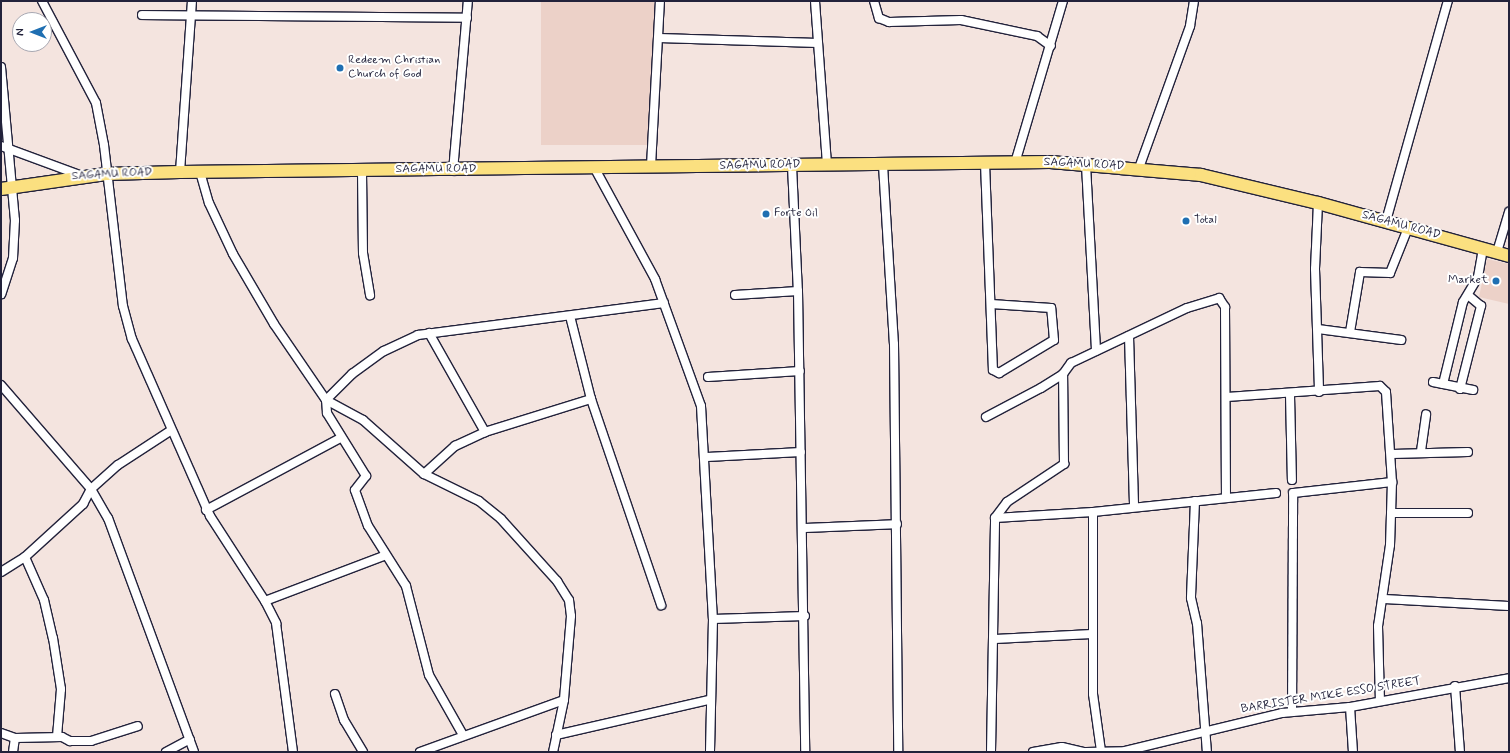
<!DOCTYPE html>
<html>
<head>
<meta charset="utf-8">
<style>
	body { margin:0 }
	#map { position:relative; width:1510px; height:753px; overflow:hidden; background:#f4e4df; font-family:Mynerve,sans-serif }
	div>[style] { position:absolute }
	.built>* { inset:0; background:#ecd1c8; transform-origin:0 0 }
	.roads { filter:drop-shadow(1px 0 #22223b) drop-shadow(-1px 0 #22223b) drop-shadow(0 1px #22223b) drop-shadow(0 -1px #22223b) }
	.minor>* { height:8px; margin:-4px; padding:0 4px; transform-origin:4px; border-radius:4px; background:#fff }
	.highway>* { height:12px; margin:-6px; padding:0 6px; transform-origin:6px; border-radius:6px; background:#fbe080 }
	.dots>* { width:11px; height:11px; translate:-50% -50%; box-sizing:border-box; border:2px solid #fff; border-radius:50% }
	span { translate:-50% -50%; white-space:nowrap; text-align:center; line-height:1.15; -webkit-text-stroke:4px #fff; paint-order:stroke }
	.poi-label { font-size:12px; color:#22223b }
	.left { translate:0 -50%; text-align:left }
	.right { translate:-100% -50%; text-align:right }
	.street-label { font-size:12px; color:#22223b }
	.frame { position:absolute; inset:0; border:2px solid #22223b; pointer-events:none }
	.north { position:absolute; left:12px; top:12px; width:40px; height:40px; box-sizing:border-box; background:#fff; border:1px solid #a7a7b1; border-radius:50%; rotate:270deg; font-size:11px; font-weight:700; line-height:16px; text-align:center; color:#22223b }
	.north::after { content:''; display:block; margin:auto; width:14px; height:18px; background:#1f6fb2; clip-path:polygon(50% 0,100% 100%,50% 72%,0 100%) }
</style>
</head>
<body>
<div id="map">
	<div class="built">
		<div style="left:541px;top:1px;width:113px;height:144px"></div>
		<div style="clip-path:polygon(1487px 259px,1509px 264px,1509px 304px,1479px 297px)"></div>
	</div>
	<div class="roads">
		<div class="minor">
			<div style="left:42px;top:1px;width:115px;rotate:62.1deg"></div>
			<div style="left:96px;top:103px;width:43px;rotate:79.2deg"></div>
			<div style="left:104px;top:145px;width:162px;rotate:83.3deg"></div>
			<div style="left:123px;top:306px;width:34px;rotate:75deg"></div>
			<div style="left:132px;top:339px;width:193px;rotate:66.2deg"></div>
			<div style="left:210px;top:516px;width:101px;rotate:57.1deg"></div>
			<div style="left:265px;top:601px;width:25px;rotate:63deg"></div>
			<div style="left:276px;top:623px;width:130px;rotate:82.5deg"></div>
			<div style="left:815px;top:1px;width:165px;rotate:85.8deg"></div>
			<div style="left:874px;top:1px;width:18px;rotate:74deg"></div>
			<div style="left:879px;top:18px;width:11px;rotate:22deg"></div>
			<div style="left:889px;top:22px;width:72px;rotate:-1.6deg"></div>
			<div style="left:961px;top:20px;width:78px;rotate:11.9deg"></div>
			<div style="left:1037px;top:36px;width:17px;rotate:36deg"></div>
			<div style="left:142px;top:15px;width:325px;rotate:0.5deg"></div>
			<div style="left:659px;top:38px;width:159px;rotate:1.8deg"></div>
			<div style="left:1px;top:67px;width:154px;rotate:84.8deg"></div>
			<div style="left:15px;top:220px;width:38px;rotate:93deg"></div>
			<div style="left:13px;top:258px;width:38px;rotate:108deg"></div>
			<div style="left:1px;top:146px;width:86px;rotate:20.3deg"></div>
			<div style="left:985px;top:163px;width:207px;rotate:87.8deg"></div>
			<div style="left:993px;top:370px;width:7px;rotate:27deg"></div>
			<div style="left:999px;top:373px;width:64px;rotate:-31deg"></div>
			<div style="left:1054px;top:340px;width:32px;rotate:-95deg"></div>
			<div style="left:1051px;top:308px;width:60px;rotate:-176.2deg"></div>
			<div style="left:1015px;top:163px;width:169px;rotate:-73.5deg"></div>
			<div style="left:883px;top:165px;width:179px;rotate:86.5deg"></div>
			<div style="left:894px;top:344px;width:408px;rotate:89.4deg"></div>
			<div style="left:1086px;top:165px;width:186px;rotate:86.9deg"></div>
			<div style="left:651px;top:166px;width:165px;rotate:-86.9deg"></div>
			<div style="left:792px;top:166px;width:125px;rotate:87.3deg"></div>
			<div style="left:798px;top:291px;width:461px;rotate:89.1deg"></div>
			<div style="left:594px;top:167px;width:128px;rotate:61.4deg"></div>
			<div style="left:655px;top:279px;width:135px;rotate:70.1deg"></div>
			<div style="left:701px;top:406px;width:213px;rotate:86.8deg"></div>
			<div style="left:713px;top:619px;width:133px;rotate:91.3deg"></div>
			<div style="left:1139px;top:168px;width:151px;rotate:-70.2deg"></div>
			<div style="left:1190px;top:26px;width:25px;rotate:-81deg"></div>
			<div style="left:453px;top:171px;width:171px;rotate:-85deg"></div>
			<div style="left:180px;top:172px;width:171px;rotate:-86deg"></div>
			<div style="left:200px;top:172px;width:32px;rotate:74deg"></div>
			<div style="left:209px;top:203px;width:56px;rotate:64.8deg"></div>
			<div style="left:233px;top:254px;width:81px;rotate:59.6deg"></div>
			<div style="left:274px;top:324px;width:92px;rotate:55.6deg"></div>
			<div style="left:326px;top:400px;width:42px;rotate:28.4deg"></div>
			<div style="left:363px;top:420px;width:81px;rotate:41.5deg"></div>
			<div style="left:424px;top:474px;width:61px;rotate:26.1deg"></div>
			<div style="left:479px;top:501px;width:28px;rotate:39deg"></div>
			<div style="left:501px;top:519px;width:84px;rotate:47.9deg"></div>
			<div style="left:557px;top:581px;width:22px;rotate:58deg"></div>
			<div style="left:569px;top:600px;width:16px;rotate:83deg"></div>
			<div style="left:571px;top:616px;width:84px;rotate:94.8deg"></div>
			<div style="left:564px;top:700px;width:53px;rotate:101.9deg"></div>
			<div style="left:362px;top:172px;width:81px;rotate:89.3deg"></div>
			<div style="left:363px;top:253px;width:43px;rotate:80.5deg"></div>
			<div style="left:1318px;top:203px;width:66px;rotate:92.6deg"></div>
			<div style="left:1315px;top:269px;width:123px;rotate:88.1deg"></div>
			<div style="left:1386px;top:221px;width:229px;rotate:-74.3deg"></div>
			<div style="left:1497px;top:252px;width:42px;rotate:-73.3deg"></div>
			<div style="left:735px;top:295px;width:63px;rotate:-3.6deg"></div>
			<div style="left:570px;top:316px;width:86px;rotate:75.8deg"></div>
			<div style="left:591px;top:399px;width:218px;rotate:71.2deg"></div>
			<div style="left:1318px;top:329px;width:84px;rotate:7.5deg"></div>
			<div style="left:1350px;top:332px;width:61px;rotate:-80.5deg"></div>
			<div style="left:1360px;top:272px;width:30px;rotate:2deg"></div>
			<div style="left:1390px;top:273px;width:48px;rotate:-68.2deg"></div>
			<div style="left:429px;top:333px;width:114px;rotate:60.5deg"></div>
			<div style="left:1129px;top:336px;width:171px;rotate:88.3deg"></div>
			<div style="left:708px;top:377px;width:92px;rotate:-3.7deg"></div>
			<div style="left:1433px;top:382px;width:41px;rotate:11.3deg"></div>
			<div style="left:1443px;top:384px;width:84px;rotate:-76.3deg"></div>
			<div style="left:1463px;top:302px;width:29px;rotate:-59deg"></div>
			<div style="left:1478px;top:277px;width:28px;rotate:-80deg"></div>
			<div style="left:1px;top:385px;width:138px;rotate:49.1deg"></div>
			<div style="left:91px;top:489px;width:34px;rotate:60deg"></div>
			<div style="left:108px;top:518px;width:249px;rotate:69.8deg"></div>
			<div style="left:1460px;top:389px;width:86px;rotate:-75.8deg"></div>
			<div style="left:1481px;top:306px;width:16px;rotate:-140deg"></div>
			<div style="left:1290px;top:395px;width:85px;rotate:88.7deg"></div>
			<div style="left:1227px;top:397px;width:153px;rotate:-4.1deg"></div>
			<div style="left:1380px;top:386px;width:8px;rotate:45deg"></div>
			<div style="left:1386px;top:392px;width:90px;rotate:86.2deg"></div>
			<div style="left:1392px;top:482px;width:63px;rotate:91.8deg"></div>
			<div style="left:1390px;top:545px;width:82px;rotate:98.4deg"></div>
			<div style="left:1378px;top:626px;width:75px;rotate:88.5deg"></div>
			<div style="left:986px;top:417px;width:62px;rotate:-27.8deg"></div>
			<div style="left:1041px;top:388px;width:26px;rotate:-32deg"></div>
			<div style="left:1063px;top:374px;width:14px;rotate:-54deg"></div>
			<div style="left:1071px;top:363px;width:128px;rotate:-25.4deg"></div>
			<div style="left:1187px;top:308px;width:34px;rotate:-17deg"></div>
			<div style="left:1219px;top:298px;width:11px;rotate:56deg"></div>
			<div style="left:1225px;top:307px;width:190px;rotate:89.7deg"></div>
			<div style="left:1421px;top:451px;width:37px;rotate:-82deg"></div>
			<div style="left:1392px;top:454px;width:76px;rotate:-1.5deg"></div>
			<div style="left:707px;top:457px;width:94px;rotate:-3deg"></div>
			<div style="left:424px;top:474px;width:42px;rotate:-42.1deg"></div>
			<div style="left:455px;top:446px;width:33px;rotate:-25deg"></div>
			<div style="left:485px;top:432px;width:111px;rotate:-17.3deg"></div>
			<div style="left:1195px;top:501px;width:97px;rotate:92.4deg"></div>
			<div style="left:1191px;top:598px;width:26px;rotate:77deg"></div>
			<div style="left:1197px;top:623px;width:129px;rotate:85.6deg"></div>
			<div style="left:206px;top:510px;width:152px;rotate:-28.2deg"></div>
			<div style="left:1093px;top:512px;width:182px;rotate:90deg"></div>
			<div style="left:1093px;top:694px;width:58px;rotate:82deg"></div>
			<div style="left:1391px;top:513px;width:77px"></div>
			<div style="left:995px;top:518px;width:98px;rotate:-3.5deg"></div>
			<div style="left:1093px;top:512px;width:184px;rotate:-5.9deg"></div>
			<div style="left:803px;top:528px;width:94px;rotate:-2.4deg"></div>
			<div style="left:25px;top:557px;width:47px;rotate:66.2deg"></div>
			<div style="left:44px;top:600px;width:39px;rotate:77deg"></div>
			<div style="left:53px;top:638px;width:52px;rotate:81.1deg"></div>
			<div style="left:61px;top:689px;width:48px;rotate:94.8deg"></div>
			<div style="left:1px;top:572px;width:28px;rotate:-32deg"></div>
			<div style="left:25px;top:557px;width:79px;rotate:-42.4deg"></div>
			<div style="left:83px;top:504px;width:17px;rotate:-62deg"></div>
			<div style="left:91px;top:489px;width:36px;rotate:-42deg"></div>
			<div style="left:118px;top:465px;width:62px;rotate:-33.2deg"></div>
			<div style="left:1384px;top:599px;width:125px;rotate:3.2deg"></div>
			<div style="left:265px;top:601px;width:129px;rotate:-20.8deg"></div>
			<div style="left:713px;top:619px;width:92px;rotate:-1.9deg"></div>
			<div style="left:995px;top:639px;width:97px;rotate:-3deg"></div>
			<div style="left:1455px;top:686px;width:66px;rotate:85.7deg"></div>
			<div style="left:335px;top:694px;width:28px;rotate:71deg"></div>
			<div style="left:344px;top:720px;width:37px;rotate:59deg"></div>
			<div style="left:1350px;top:707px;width:45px;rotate:86.2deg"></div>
			<div style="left:1292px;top:712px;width:219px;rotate:-89.7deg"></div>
			<div style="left:1293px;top:493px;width:100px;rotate:-6.3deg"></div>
			<div style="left:1px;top:733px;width:15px;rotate:20deg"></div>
			<div style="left:15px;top:738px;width:47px;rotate:-1.2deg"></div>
			<div style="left:62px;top:737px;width:9px;rotate:27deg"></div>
			<div style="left:70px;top:741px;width:21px"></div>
			<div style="left:91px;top:741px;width:49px;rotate:-17.7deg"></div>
			<div style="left:463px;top:735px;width:69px;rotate:-119.5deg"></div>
			<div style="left:429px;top:675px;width:92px;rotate:-104.5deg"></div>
			<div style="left:406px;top:586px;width:71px;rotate:-122.3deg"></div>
			<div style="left:368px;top:526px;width:38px;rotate:-110deg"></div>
			<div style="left:355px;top:490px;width:18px;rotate:-52deg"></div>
			<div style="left:366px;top:476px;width:74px;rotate:-121.8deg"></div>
			<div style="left:327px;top:413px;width:13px;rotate:-94deg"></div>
			<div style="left:326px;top:400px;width:37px;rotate:-45deg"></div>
			<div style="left:352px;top:374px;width:39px;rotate:-36deg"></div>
			<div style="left:384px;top:351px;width:38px;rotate:-25deg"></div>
			<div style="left:418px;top:335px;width:248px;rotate:-7.4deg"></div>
			<div style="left:556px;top:735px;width:157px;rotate:-12.9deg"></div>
			<div style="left:13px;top:752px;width:14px;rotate:-82deg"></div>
			<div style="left:166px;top:752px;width:27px;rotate:-28deg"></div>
			<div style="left:420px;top:752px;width:153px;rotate:-19.9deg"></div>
			<div style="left:991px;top:752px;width:234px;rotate:-89deg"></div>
			<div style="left:995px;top:518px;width:20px;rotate:-53deg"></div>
			<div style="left:1007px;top:502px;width:69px;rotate:-33.7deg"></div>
			<div style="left:1064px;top:464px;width:90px;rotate:-90.6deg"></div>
			<div style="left:1033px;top:752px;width:29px;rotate:-10deg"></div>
			<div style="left:1062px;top:747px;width:23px;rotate:13deg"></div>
			<div style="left:1086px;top:752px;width:39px;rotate:-1deg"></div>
			<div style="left:1125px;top:751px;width:162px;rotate:-13.6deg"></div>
			<div style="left:1282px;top:713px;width:68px;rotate:-5deg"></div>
			<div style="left:1350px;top:707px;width:162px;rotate:-10.3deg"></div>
		</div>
		<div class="highway">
			<div style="left:1px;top:189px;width:106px;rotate:-8.1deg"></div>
			<div style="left:106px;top:174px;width:74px;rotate:-1.5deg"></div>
			<div style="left:180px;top:172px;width:870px;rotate:-0.66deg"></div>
			<div style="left:1050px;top:162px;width:152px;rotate:4.9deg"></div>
			<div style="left:1201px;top:175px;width:120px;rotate:13.5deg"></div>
			<div style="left:1318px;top:203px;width:198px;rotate:15.5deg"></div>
		</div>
	</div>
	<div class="dots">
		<div style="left:340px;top:68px;background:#1f6fb2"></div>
		<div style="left:766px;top:214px;background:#1f6fb2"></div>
		<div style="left:1186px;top:221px;background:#1f6fb2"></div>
		<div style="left:1496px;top:281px;background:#1f6fb2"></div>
	</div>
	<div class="poi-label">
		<span class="left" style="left:348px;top:68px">Redeem Christian<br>Church of God</span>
		<span class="left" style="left:774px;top:214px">Forte Oil</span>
		<span class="left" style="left:1194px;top:221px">Total</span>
		<span class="right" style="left:1488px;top:281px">Market</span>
	</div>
	<div class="street-label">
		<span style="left:1084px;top:165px;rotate:3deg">SAGAMU ROAD</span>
		<span style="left:760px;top:166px;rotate:-1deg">SAGAMU ROAD</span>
		<span style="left:436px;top:170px">SAGAMU ROAD</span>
		<span style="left:112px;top:175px;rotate:-3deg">SAGAMU ROAD</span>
		<span style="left:1401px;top:226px;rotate:15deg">SAGAMU ROAD</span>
		<span style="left:1331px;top:696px;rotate:-9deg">BARRISTER MIKE ESSO STREET</span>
	</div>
	<div class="frame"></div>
	<div class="north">N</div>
</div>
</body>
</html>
